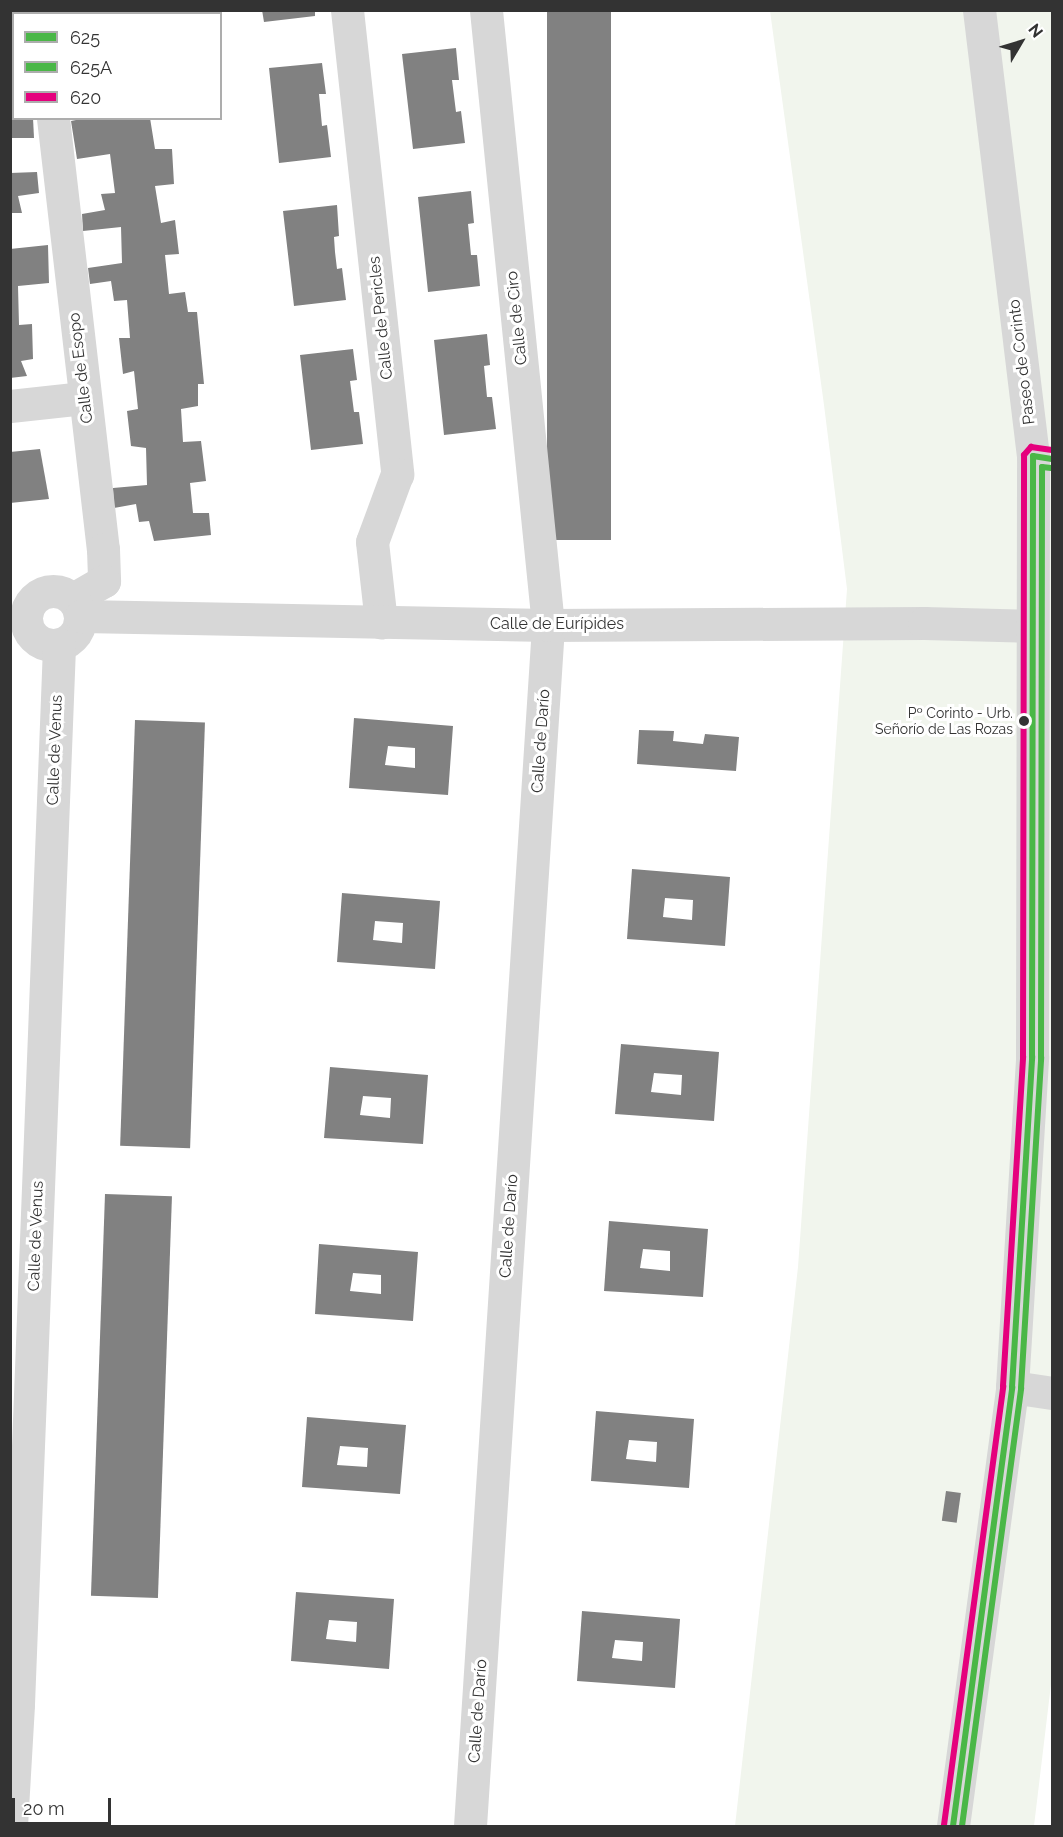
<!DOCTYPE html>
<html>
<head>
<meta charset="utf-8">
<style>
	body { margin:0 }
	#map { position:relative; width:1063px; height:1837px; overflow:hidden; background:#fff; font-family:Raleway,sans-serif }
	div>[style] { position:absolute }
	.green>* { inset:0; background:#f1f5ed }
	.building>* { inset:0; background:#818181; transform-origin:0 0 }
	.minor>* { height:33px; margin:-16.5px; padding:0 16.5px; transform-origin:16.5px; border-radius:16.5px; background:#d7d7d7 }
	.minor>.ring { margin:-16.5px; padding:0; box-sizing:content-box; background:none; border:33px solid #d7d7d7; border-radius:50% }
	.bus-1>* { height:6px; margin:-3px; padding:0 3px; transform-origin:3px; border-radius:3px; background:#4ab747 }
	.bus-2>* { height:6px; margin:-3px; padding:0 3px; transform-origin:3px; border-radius:3px; background:#4ab747 }
	.bus-3>* { height:6px; margin:-3px; padding:0 3px; transform-origin:3px; border-radius:3px; background:#e5007d }
	.dots>* { width:16px; height:16px; translate:-50% -50%; box-sizing:border-box; border:3px solid #fff; border-radius:50% }
	span { translate:-50% -50%; white-space:nowrap; text-align:center; line-height:1.15; -webkit-text-stroke:6px #fff; paint-order:stroke }
	.bus-label { font-size:14px; color:#333 }
	.right { translate:-100% -50%; text-align:right }
	.street-label { font-size:16px; color:#333 }
	.frame { position:absolute; inset:0; border:12px solid #333; pointer-events:none }
	.legend { position:absolute; left:12px; top:12px; width:210px; height:108px; box-sizing:border-box; background:#fff; border:2px solid #adadad; margin:0; padding:8px 10px; list-style:none; font-size:18px; color:#333 }
	.legend li { display:flex; align-items:center; gap:12px; height:30px }
	.legend b { width:30px; border:2px solid #adadad }
	.north { position:absolute; left:991px; top:12px; width:60px; height:60px; -webkit-text-stroke:4px #fff; paint-order:stroke; rotate:52deg; font-size:16px; font-weight:700; line-height:24px; text-align:center; color:#333 }
	.north::after { content:''; display:block; margin:auto; width:21px; height:27px; background:#333; clip-path:polygon(50% 0,100% 100%,50% 72%,0 100%) }
	.scale { position:absolute; left:12px; top:1798px; width:99px; height:27px; box-sizing:border-box; border:3px solid #333; border-top:0; padding-left:8px; font-size:18px; line-height:21px; white-space:nowrap; color:#333; -webkit-text-stroke:4px #fff; paint-order:stroke }
</style>
</head>
<body>
<div id="map">
	<div class="green">
		<div style="clip-path:polygon(770px 11px,1052px 11px,1052px 1676px,1034px 1826px,735px 1826px,798px 1267px,847px 589px,824px 405px)"></div>
	</div>
	<div class="building">
		<div style="left:96px;top:10px;width:59px;height:4px"></div>
		<div style="clip-path:polygon(262px 10px,315px 10px,315px 16px,264px 22px)"></div>
		<div style="left:547px;top:10px;width:64px;height:530px"></div>
		<div style="clip-path:polygon(456px 48px,459px 80px,452px 80px,456px 112px,461px 111px,465px 143px,413px 149px,402px 54px)"></div>
		<div style="clip-path:polygon(322px 63px,326px 94px,319px 94px,322px 126px,327px 125px,331px 157px,279px 163px,269px 68px)"></div>
		<div style="clip-path:polygon(14px 116px,33px 118px,34px 138px,10px 138px,10px 117px)"></div>
		<div style="clip-path:polygon(86px 118px,150px 118px,155px 149px,172px 149px,174px 184px,155px 186px,161px 223px,175px 220px,179px 254px,165px 255px,169px 294px,185px 292px,188px 312px,197px 312px,204px 384px,198px 384px,198px 406px,181px 409px,183px 442px,201px 441px,206px 481px,190px 483px,193px 513px,209px 513px,211px 535px,154px 541px,149px 521px,139px 522px,136px 504px,114px 508px,113px 488px,147px 485px,146px 448px,131px 446px,127px 411px,138px 409px,134px 371px,123px 374px,119px 338px,130px 338px,127px 300px,114px 301px,111px 281px,90px 284px,88px 268px,122px 263px,121px 227px,83px 231px,82px 214px,105px 210px,101px 194px,115px 193px,110px 154px,77px 159px,71px 121px)"></div>
		<div style="clip-path:polygon(37px 172px,39px 193px,18px 196px,22px 213px,10px 213px,10px 173px)"></div>
		<div style="clip-path:polygon(471px 191px,474px 223px,468px 224px,471px 255px,477px 255px,480px 286px,428px 292px,418px 197px)"></div>
		<div style="clip-path:polygon(337px 205px,339px 236px,334px 237px,335px 252px,337px 269px,342px 268px,346px 300px,294px 306px,283px 211px)"></div>
		<div style="clip-path:polygon(48px 245px,49px 283px,18px 286px,19px 325px,32px 324px,33px 359px,21px 361px,27px 376px,10px 378px,10px 249px)"></div>
		<div style="clip-path:polygon(487px 334px,490px 365px,484px 366px,487px 397px,492px 397px,496px 429px,444px 435px,434px 340px)"></div>
		<div style="clip-path:polygon(353px 349px,357px 380px,350px 381px,354px 412px,359px 412px,363px 444px,311px 450px,300px 355px)"></div>
		<div style="clip-path:polygon(40px 449px,49px 499px,10px 503px,10px 452px)"></div>
		<div style="clip-path:polygon(evenodd,354px 718px,453px 726px,448px 795px,349px 788px,354px 718px,388px 746px,415px 748px,415px 768px,385px 765px,388px 746px)"></div>
		<div style="left:135px;top:720px;width:70px;height:426px;rotate:2deg"></div>
		<div style="clip-path:polygon(639px 730px,674px 731px,673px 741px,703px 744px,705px 734px,739px 737px,736px 771px,637px 764px)"></div>
		<div style="clip-path:polygon(evenodd,632px 869px,730px 877px,725px 946px,627px 939px,632px 869px,665px 898px,693px 900px,692px 920px,663px 917px,665px 898px)"></div>
		<div style="clip-path:polygon(evenodd,342px 893px,440px 901px,435px 969px,337px 962px,342px 893px,375px 921px,403px 923px,402px 943px,373px 940px,375px 921px)"></div>
		<div style="clip-path:polygon(evenodd,621px 1044px,719px 1052px,714px 1121px,615px 1114px,621px 1044px,654px 1073px,682px 1075px,681px 1095px,651px 1092px,654px 1073px)"></div>
		<div style="clip-path:polygon(evenodd,330px 1067px,428px 1075px,423px 1144px,324px 1138px,330px 1067px,363px 1096px,391px 1098px,390px 1118px,360px 1115px,363px 1096px)"></div>
		<div style="left:105px;top:1194px;width:67px;height:402px;rotate:2deg"></div>
		<div style="clip-path:polygon(evenodd,609px 1221px,708px 1229px,703px 1297px,604px 1291px,609px 1221px,643px 1249px,670px 1251px,670px 1271px,640px 1268px,643px 1249px)"></div>
		<div style="clip-path:polygon(evenodd,319px 1244px,418px 1252px,413px 1321px,315px 1314px,319px 1244px,353px 1273px,381px 1275px,381px 1294px,350px 1291px,353px 1273px)"></div>
		<div style="clip-path:polygon(evenodd,596px 1411px,694px 1419px,689px 1488px,591px 1481px,596px 1411px,629px 1440px,657px 1442px,656px 1462px,626px 1459px,629px 1440px)"></div>
		<div style="clip-path:polygon(evenodd,307px 1417px,406px 1425px,400px 1494px,302px 1487px,307px 1417px,340px 1446px,368px 1448px,367px 1467px,337px 1465px,340px 1446px)"></div>
		<div style="left:946px;top:1491px;width:15px;height:30px;rotate:8deg"></div>
		<div style="clip-path:polygon(evenodd,296px 1592px,394px 1599px,389px 1669px,291px 1661px,296px 1592px,329px 1620px,357px 1622px,356px 1642px,326px 1639px,329px 1620px)"></div>
		<div style="clip-path:polygon(evenodd,582px 1611px,680px 1619px,675px 1688px,577px 1681px,582px 1611px,615px 1640px,643px 1642px,642px 1661px,612px 1658px,615px 1640px)"></div>
	</div>
	<div class="minor">
		<div style="left:41px;top:10px;width:4px;rotate:76deg"></div>
		<div style="left:347px;top:10px;width:467px;rotate:83.8deg"></div>
		<div style="left:397px;top:474px;width:72px;rotate:110.2deg"></div>
		<div style="left:372px;top:542px;width:81px;rotate:83.6deg"></div>
		<div style="left:53px;top:118px;width:434px;rotate:83.4deg"></div>
		<div style="left:103px;top:549px;width:32px;rotate:88deg"></div>
		<div style="left:104px;top:581px;width:36px;rotate:150deg"></div>
		<div style="left:10px;top:406px;width:74px;rotate:-6.2deg"></div>
		<div class="ring" style="left:26px;top:591px;width:21px;height:21px"></div>
		<div style="left:81px;top:616px;width:467px;rotate:1.1deg"></div>
		<div style="left:548px;top:625px;width:376px;rotate:-0.3deg"></div>
		<div style="left:924px;top:623px;width:108px;rotate:1.6deg"></div>
		<div style="left:1012px;top:1387px;width:40px;rotate:8.5deg"></div>
		<div style="left:11px;top:1826px;width:122px;rotate:-86.7deg"></div>
		<div style="left:18px;top:1704px;width:1060px;rotate:-87.78deg"></div>
		<div style="left:470px;top:1826px;width:1204px;rotate:-86.28deg"></div>
		<div style="left:548px;top:625px;width:618px;rotate:-95.76deg"></div>
		<div style="left:953px;top:1826px;width:443px;rotate:-82.3deg"></div>
		<div style="left:1012px;top:1387px;width:331px;rotate:-86.5deg"></div>
		<div style="left:1032px;top:1057px;width:601px;rotate:-89.9deg"></div>
		<div style="left:1033px;top:456px;width:449px;rotate:-96.9deg"></div>
	</div>
	<div class="bus-1">
		<div style="left:953px;top:1826px;width:443px;rotate:-82.3deg"></div>
		<div style="left:1012px;top:1387px;width:331px;rotate:-86.5deg"></div>
		<div style="left:1032px;top:1057px;width:601px;rotate:-89.9deg"></div>
		<div style="left:1033px;top:456px;width:19px;rotate:9deg"></div>
	</div>
	<div class="bus-2">
		<div style="left:962px;top:1826px;width:442px;rotate:-82.3deg"></div>
		<div style="left:1021px;top:1388px;width:331px;rotate:-86.5deg"></div>
		<div style="left:1041px;top:1058px;width:591px;rotate:-89.9deg"></div>
		<div style="left:1042px;top:467px;width:9px;rotate:6deg"></div>
	</div>
	<div class="bus-3">
		<div style="left:944px;top:1825px;width:443px;rotate:-82.3deg"></div>
		<div style="left:1003px;top:1386px;width:330px;rotate:-86.5deg"></div>
		<div style="left:1023px;top:1057px;width:602px;rotate:-89.9deg"></div>
		<div style="left:1024px;top:455px;width:11px;rotate:-49deg"></div>
		<div style="left:1031px;top:447px;width:21px;rotate:8deg"></div>
	</div>
	<div class="dots">
		<div style="left:1024px;top:721px;background:#333"></div>
	</div>
	<div class="bus-label">
		<span class="right" style="left:1013px;top:721px">Pº Corinto - Urb.<br>Señorío de Las Rozas</span>
	</div>
	<div class="street-label">
		<span style="left:381px;top:318px;rotate:-96deg">Calle de Pericles</span>
		<span style="left:517px;top:318px;rotate:-96deg">Calle de Ciro</span>
		<span style="left:1022px;top:362px;rotate:-97deg">Paseo de Corinto</span>
		<span style="left:81px;top:368px;rotate:-97deg">Calle de Esopo</span>
		<span style="left:557px;top:624px">Calle de Eurípides</span>
		<span style="left:541px;top:741px;rotate:-86deg">Calle de Darío</span>
		<span style="left:55px;top:750px;rotate:-88deg">Calle de Venus</span>
		<span style="left:509px;top:1226px;rotate:-86deg">Calle de Darío</span>
		<span style="left:36px;top:1236px;rotate:-88deg">Calle de Venus</span>
		<span style="left:478px;top:1711px;rotate:-86deg">Calle de Darío</span>
	</div>
	<div class="frame"></div>
	<ul class="legend">
	<li><b style="height:8px;background:#4ab747"></b>625</li>
	<li><b style="height:8px;background:#4ab747"></b>625A</li>
	<li><b style="height:8px;background:#e5007d"></b>620</li>
	</ul>
	<div class="north">N</div>
	<div class="scale">20 m</div>
</div>
</body>
</html>
